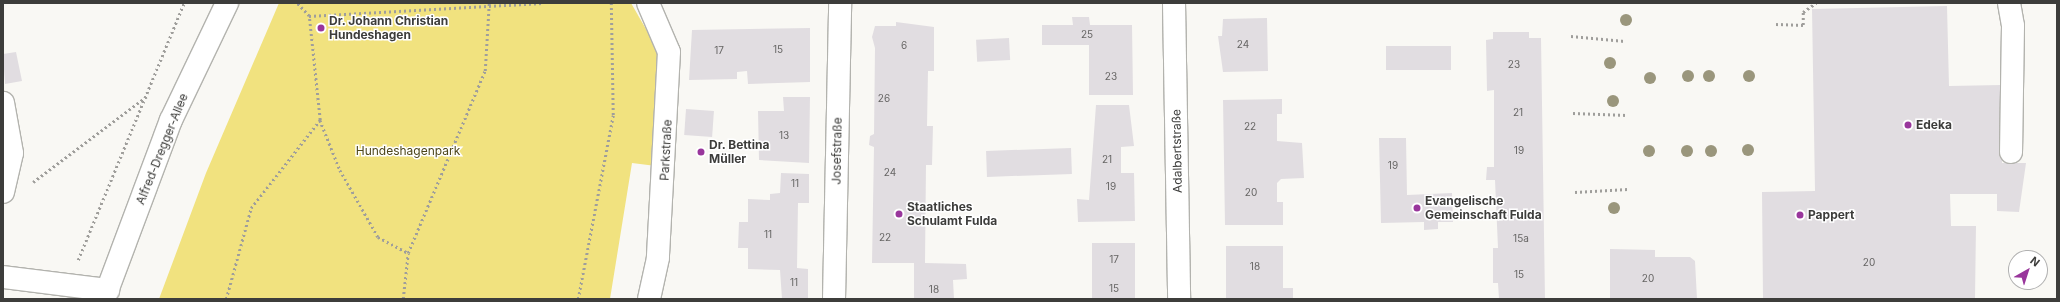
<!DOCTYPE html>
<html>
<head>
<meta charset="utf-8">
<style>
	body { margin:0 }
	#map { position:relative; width:2060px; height:302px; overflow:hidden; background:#f9f8f4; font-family:Inter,sans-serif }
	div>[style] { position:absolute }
	.green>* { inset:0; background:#f1e27f }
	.building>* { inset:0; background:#e1dde1; transform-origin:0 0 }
	.path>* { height:2.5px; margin-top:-1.25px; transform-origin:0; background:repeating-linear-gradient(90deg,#9f9e9b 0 2px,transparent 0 5px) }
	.roads { filter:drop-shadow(1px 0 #b3b3ae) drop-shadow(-1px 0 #b3b3ae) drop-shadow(0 1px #b3b3ae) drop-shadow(0 -1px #b3b3ae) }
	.minor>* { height:22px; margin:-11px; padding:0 11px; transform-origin:11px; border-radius:11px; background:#fff }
	.trees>* { width:12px; height:12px; margin:-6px; border-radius:50%; background:#9a967c }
	.dots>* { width:11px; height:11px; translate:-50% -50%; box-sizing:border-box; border:2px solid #fff; border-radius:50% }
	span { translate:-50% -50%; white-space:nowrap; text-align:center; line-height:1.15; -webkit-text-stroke:3px #fff; paint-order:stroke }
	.number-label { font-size:10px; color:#666564 }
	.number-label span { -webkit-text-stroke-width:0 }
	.poi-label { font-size:12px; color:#3d3d3b; font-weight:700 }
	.left { translate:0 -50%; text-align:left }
	.street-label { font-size:12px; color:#3d3d3b }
	.park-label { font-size:12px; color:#4d461a }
	.frame { position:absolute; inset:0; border:4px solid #3d3d3b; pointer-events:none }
	.north { position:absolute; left:2008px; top:250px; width:40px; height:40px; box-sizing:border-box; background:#fff; border:1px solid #b1b1b1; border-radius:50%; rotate:39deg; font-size:11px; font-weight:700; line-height:16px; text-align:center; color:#3d3d3b }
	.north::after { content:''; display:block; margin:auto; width:14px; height:18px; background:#99369c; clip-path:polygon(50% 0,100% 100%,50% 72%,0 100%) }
</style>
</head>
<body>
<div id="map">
	<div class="green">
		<div style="clip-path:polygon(279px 3px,631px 3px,658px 50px,656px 166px,632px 163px,610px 299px,159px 299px,206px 173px)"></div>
	</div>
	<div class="building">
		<div style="clip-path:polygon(1947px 6px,1949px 86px,2001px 85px,2002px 163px,2026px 163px,2019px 212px,1997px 211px,1997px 194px,1950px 194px,1951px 226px,1976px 226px,1975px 299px,1763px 299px,1762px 192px,1815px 191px,1812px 9px)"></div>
		<div style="clip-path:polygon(1072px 17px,1089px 17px,1090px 25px,1132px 25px,1133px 95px,1089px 95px,1089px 45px,1042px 45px,1042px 25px,1073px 25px)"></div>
		<div style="clip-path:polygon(1267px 18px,1268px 71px,1223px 72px,1218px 36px,1222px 36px,1223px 19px)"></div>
		<div style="clip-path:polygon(896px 22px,934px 27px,934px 71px,928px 71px,927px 126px,933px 126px,932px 165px,926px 165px,925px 263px,966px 264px,967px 279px,953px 280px,954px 299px,914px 299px,914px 263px,872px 263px,874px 147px,869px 145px,870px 136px,874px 134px,875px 48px,872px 37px,875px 26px,896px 26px)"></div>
		<div style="clip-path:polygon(810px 28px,810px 82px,748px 84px,747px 71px,737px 72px,737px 79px,689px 80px,692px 30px)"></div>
		<div style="clip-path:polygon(1493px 32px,1529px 32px,1529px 38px,1541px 38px,1545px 299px,1499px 299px,1498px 283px,1493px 283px,1493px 248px,1498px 248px,1495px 180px,1486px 180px,1487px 167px,1494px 167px,1494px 90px,1487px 91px,1486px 40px,1493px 39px)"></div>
		<div style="left:1009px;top:38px;width:22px;height:33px;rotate:87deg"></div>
		<div style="left:1451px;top:46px;width:24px;height:65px;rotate:90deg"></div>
		<div style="clip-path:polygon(16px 52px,22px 81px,5px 84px,3px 54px)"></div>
		<div style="clip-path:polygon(783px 97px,810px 97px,809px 163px,759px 160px,758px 111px,784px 111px)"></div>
		<div style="clip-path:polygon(1282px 99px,1282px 114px,1277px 114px,1277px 141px,1302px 143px,1304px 178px,1281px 179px,1277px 183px,1277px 202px,1283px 202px,1283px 225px,1225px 225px,1223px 100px)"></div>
		<div style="clip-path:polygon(1096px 105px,1129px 105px,1134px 146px,1121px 147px,1121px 173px,1134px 173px,1135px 221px,1078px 222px,1077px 199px,1089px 200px)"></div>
		<div style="left:686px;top:109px;width:28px;height:26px;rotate:4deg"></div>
		<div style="clip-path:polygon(1379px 138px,1406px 138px,1407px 195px,1452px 193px,1453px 222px,1438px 222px,1438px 229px,1424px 230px,1424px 222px,1381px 223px)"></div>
		<div style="left:1071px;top:148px;width:26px;height:85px;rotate:88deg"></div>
		<div style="clip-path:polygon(781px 173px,809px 174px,809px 203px,798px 203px,797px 268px,808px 269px,808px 299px,782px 299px,780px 270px,748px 269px,748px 248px,738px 248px,739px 222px,748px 222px,748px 199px,770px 200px,770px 194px,780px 193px)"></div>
		<div style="left:1092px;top:243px;width:43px;height:56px"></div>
		<div style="clip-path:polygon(1226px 246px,1283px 246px,1283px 288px,1293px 288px,1293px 299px,1226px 299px)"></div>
		<div style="clip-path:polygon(1610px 249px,1655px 250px,1655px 257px,1690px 257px,1695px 261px,1697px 299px,1610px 299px)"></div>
	</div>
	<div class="path">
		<div style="left:309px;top:16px;width:234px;rotate:-3.2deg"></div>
		<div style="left:1776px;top:24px;width:27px;rotate:2deg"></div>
		<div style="left:1803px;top:25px;width:13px;rotate:-90deg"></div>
		<div style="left:1803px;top:12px;width:16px;rotate:-35deg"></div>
		<div style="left:1571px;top:36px;width:54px;rotate:5.3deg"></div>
		<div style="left:1573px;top:113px;width:54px;rotate:2.1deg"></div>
		<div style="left:320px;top:120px;width:54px;rotate:68.2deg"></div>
		<div style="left:340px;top:170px;width:77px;rotate:60.4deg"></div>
		<div style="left:378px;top:237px;width:34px;rotate:28deg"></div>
		<div style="left:33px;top:182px;width:143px;rotate:-37deg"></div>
		<div style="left:1575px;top:192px;width:53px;rotate:-3.2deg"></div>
		<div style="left:78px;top:260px;width:278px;rotate:-67.6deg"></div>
		<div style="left:226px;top:299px;width:94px;rotate:-74.6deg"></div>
		<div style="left:251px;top:208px;width:112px;rotate:-51.9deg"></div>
		<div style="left:320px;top:120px;width:105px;rotate:-96deg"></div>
		<div style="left:309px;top:16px;width:18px;rotate:-133deg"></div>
		<div style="left:403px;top:299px;width:46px;rotate:-83.8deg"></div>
		<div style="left:408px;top:253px;width:198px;rotate:-67.1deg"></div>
		<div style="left:485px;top:71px;width:68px;rotate:-86.6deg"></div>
		<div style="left:578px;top:299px;width:187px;rotate:-79.2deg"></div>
		<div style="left:613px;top:115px;width:112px;rotate:-91deg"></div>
	</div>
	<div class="roads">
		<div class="minor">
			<div style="left:648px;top:3px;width:53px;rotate:66.8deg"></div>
			<div style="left:669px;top:52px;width:206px;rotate:93.1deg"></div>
			<div style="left:658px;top:258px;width:42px;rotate:102.4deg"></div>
			<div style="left:1174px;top:3px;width:296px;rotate:89deg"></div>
			<div style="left:2009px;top:3px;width:23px;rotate:80deg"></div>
			<div style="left:2013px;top:26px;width:126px;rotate:90.9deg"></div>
			<div style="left:3px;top:192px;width:40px;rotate:-77deg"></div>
			<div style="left:12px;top:153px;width:51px;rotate:-100.2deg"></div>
			<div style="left:3px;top:277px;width:106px;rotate:7.1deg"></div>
			<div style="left:104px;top:299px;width:191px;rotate:-69.5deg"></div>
			<div style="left:171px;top:120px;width:130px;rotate:-64.4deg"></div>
			<div style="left:834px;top:299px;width:296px;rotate:-88.8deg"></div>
		</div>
	</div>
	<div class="trees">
		<div style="left:1626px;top:20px"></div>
		<div style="left:1610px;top:63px"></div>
		<div style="left:1688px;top:76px"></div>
		<div style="left:1709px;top:76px"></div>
		<div style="left:1749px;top:76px"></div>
		<div style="left:1650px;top:78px"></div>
		<div style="left:1613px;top:101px"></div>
		<div style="left:1748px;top:150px"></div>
		<div style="left:1649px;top:151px"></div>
		<div style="left:1687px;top:151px"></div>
		<div style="left:1711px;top:151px"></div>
		<div style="left:1614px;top:208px"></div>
	</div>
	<div class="dots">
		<div style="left:321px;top:28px;background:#99369c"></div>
		<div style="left:1908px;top:125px;background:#99369c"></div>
		<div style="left:701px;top:152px;background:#99369c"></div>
		<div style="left:1417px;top:208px;background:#99369c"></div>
		<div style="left:899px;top:214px;background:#99369c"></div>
		<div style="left:1800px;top:215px;background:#99369c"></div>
	</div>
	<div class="number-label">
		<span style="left:1087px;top:35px">25</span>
		<span style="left:1243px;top:45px">24</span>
		<span style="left:904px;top:46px">6</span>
		<span style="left:778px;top:50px">15</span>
		<span style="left:719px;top:51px">17</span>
		<span style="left:1514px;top:65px">23</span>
		<span style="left:1111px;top:77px">23</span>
		<span style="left:884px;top:99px">26</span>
		<span style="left:1518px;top:113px">21</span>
		<span style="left:1250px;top:127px">22</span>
		<span style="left:784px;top:136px">13</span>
		<span style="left:1519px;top:151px">19</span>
		<span style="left:1107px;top:160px">21</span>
		<span style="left:1393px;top:166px">19</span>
		<span style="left:890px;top:173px">24</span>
		<span style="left:795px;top:184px">11</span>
		<span style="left:1111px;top:187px">19</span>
		<span style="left:1251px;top:193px">20</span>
		<span style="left:768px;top:235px">11</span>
		<span style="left:885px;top:238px">22</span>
		<span style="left:1521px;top:239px">15a</span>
		<span style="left:1114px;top:260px">17</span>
		<span style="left:1869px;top:263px">20</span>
		<span style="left:1255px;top:267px">18</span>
		<span style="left:1519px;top:275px">15</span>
		<span style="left:1648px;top:279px">20</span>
		<span style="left:794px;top:283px">11</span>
		<span style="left:1114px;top:289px">15</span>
		<span style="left:934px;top:290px">18</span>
	</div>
	<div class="poi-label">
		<span class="left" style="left:329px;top:28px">Dr. Johann Christian<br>Hundeshagen</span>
		<span class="left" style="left:1916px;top:125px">Edeka</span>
		<span class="left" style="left:709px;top:152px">Dr. Bettina<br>Müller</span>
		<span class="left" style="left:1425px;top:208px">Evangelische<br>Gemeinschaft Fulda</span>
		<span class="left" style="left:907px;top:214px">Staatliches<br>Schulamt Fulda</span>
		<span class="left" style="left:1808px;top:215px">Pappert</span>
	</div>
	<div class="street-label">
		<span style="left:162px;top:149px;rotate:-68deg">Alfred-Dregger-Allee</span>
		<span style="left:666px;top:150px;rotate:-87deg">Parkstraße</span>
		<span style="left:837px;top:151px;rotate:-89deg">Josefstraße</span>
		<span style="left:1177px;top:151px;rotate:-91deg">Adalbertstraße</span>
	</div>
	<div class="park-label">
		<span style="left:408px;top:151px">Hundeshagenpark</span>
	</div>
	<div class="frame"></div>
	<div class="north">N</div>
</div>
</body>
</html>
